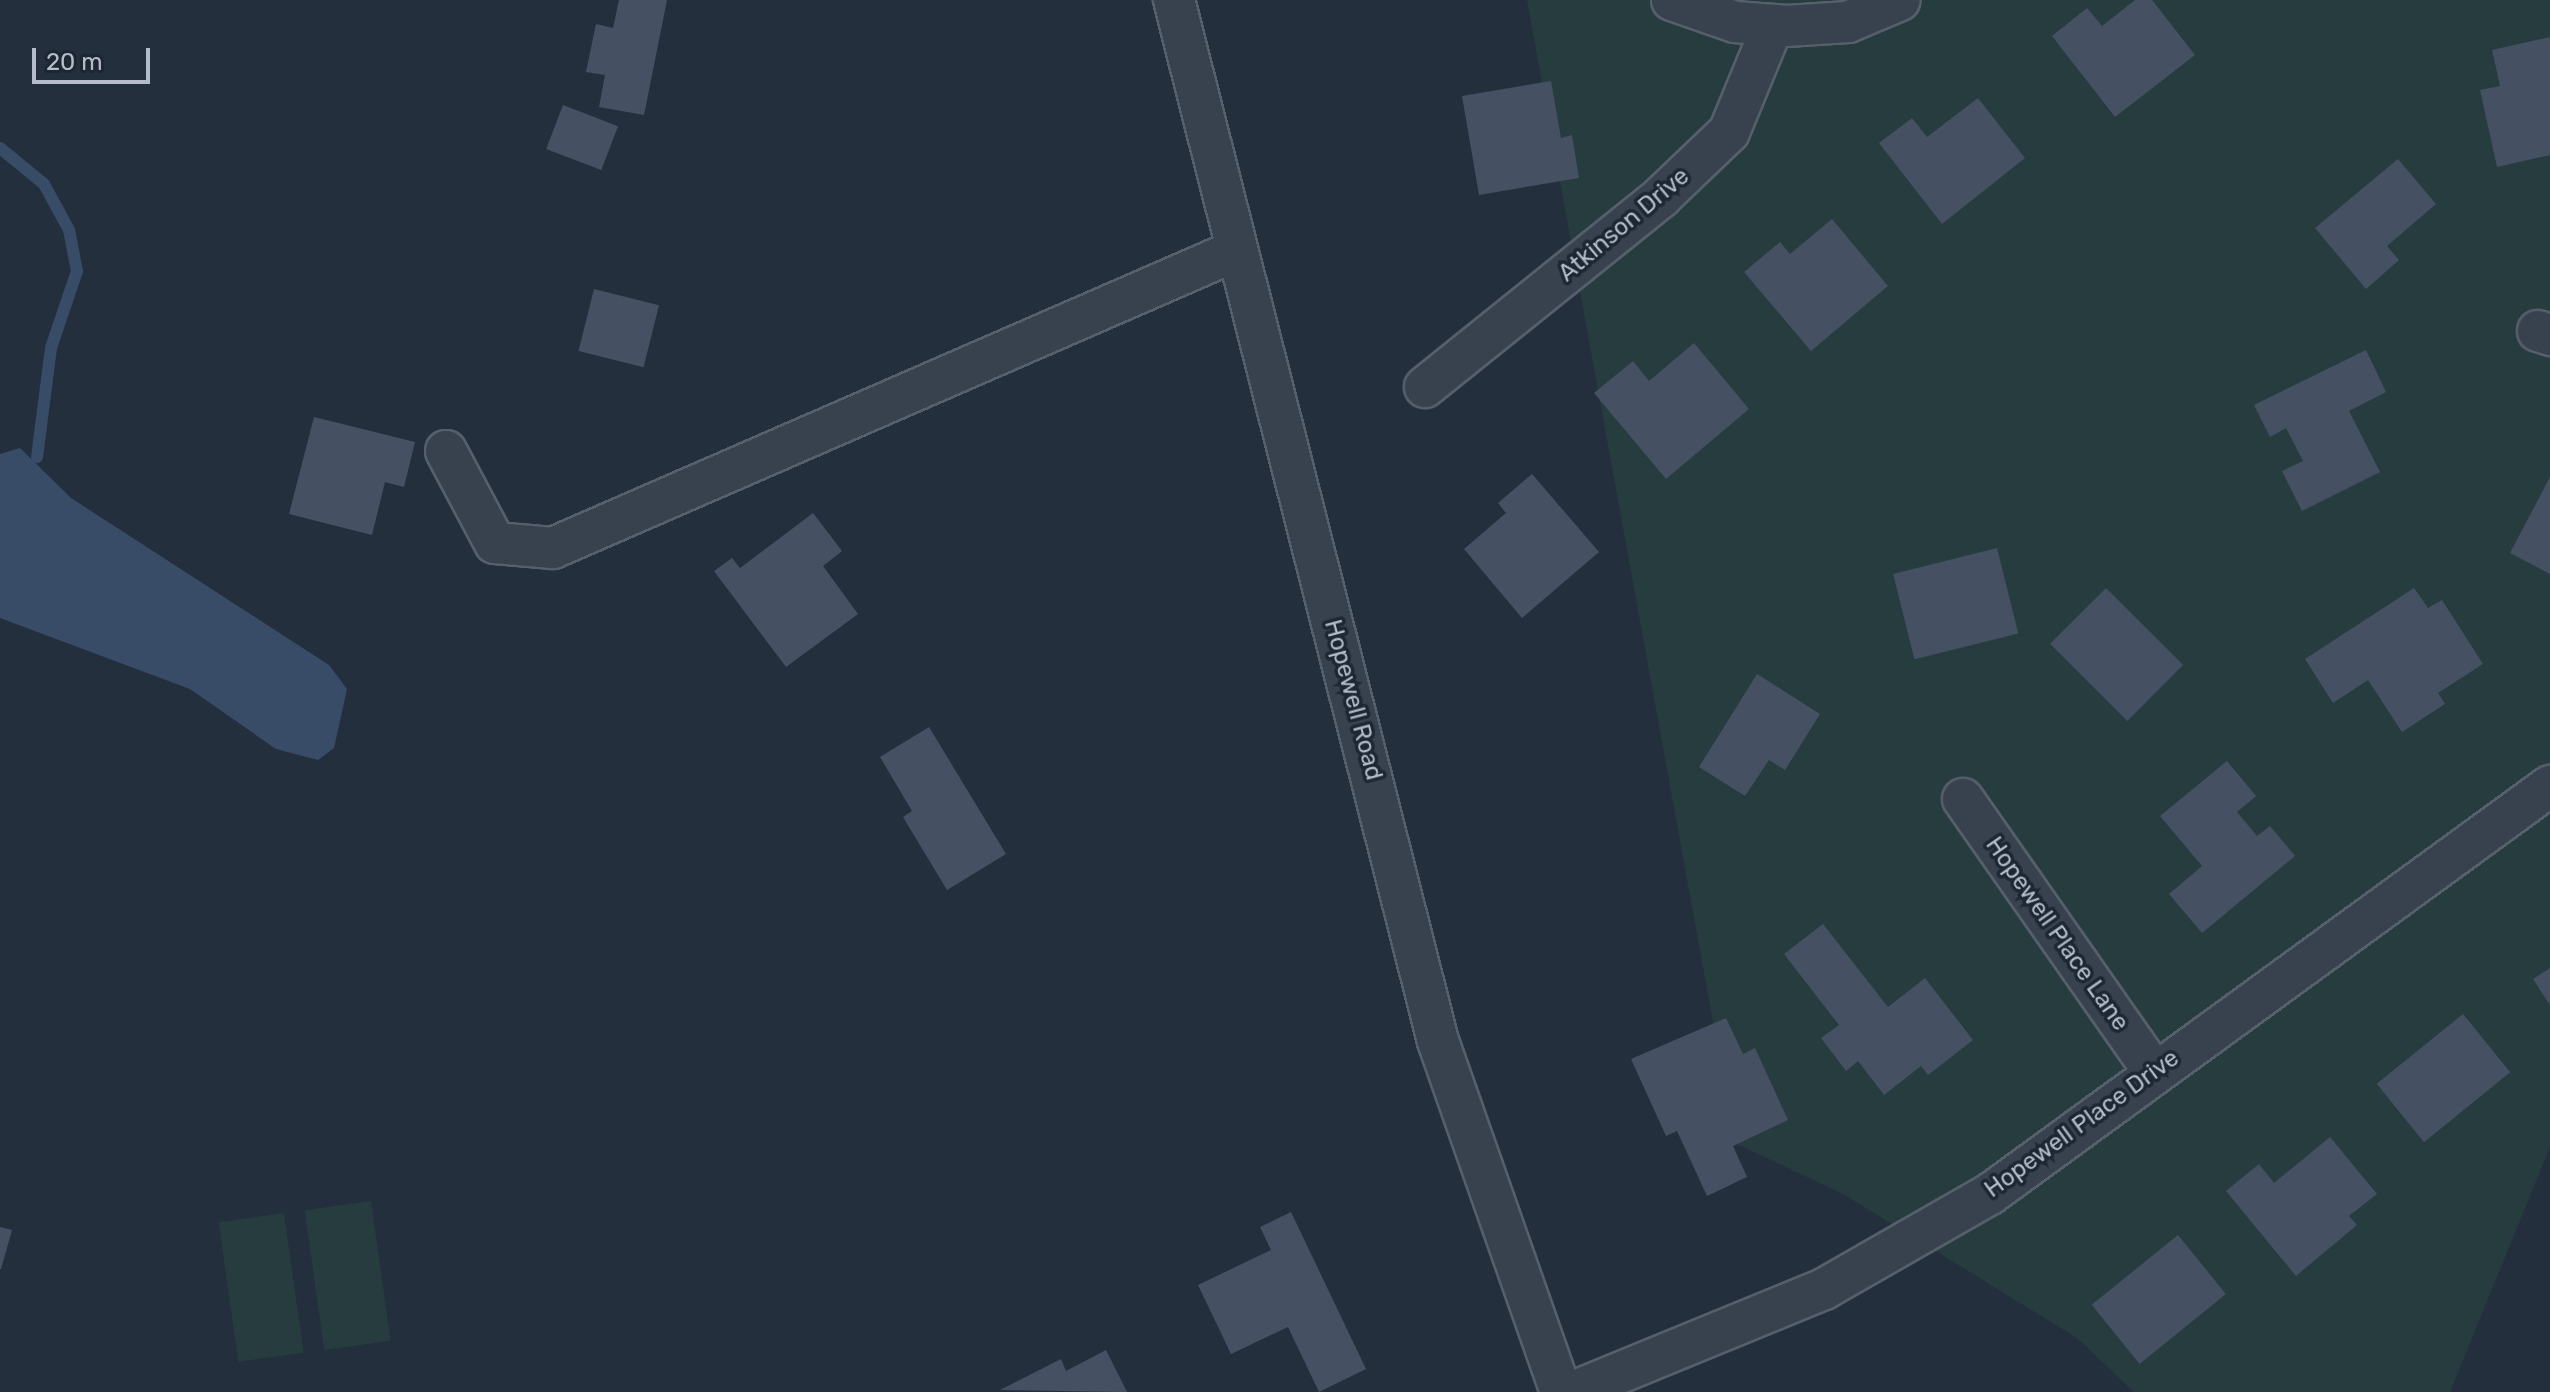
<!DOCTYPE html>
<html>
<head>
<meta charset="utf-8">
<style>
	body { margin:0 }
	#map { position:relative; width:2550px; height:1392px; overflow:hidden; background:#242f3e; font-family:Rubik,sans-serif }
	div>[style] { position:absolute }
	.green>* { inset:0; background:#263c3f; transform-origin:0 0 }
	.water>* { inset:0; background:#394c67 }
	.stream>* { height:12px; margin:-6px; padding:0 6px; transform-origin:6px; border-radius:6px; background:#394c67 }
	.building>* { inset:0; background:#455162; transform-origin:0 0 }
	.roads { filter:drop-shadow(2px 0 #565f6c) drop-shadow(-2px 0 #565f6c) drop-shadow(0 2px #565f6c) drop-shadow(0 -2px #565f6c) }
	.minor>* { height:40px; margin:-20px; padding:0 20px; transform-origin:20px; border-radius:20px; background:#38414e }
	span { translate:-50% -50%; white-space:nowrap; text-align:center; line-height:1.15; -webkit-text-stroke:7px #1d2633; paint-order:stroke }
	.street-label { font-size:24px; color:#b4bcc9 }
	.scale { position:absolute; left:32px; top:48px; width:118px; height:36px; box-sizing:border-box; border:4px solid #b4bcc9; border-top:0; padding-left:10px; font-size:24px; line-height:28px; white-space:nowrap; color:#b4bcc9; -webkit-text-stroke:6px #1d2633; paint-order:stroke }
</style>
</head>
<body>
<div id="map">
	<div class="green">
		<div style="clip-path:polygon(1527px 0,2550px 0,2550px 1147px,2450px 1392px,2134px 1392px,2077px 1338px,1843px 1194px,1735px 1143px)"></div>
		<div style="left:371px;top:1201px;width:141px;height:67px;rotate:82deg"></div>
		<div style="left:284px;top:1213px;width:141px;height:66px;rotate:82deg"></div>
	</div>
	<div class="water">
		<div style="clip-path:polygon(20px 448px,71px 498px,329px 665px,347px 689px,334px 748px,318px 760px,276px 749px,190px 689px,0 618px,0 454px)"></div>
	</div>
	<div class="stream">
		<div style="left:0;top:148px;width:57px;rotate:39.3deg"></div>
		<div style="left:44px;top:184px;width:52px;rotate:61.5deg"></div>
		<div style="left:69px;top:230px;width:42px;rotate:79deg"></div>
		<div style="left:77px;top:271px;width:81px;rotate:108.7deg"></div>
		<div style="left:51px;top:348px;width:110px;rotate:97.3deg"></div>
	</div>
	<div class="building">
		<div style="clip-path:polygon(619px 0,667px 0,644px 115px,599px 107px,605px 75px,586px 72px,596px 24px,613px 28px)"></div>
		<div style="clip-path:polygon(2135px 0,2152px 0,2195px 55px,2115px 117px,2052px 36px,2087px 8px,2102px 26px)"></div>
		<div style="clip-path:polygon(2550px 37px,2550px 155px,2497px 167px,2480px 90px,2500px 86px,2492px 50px)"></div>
		<div style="clip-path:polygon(1551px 81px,1561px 138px,1572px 135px,1579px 178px,1479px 195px,1462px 96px)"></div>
		<div style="clip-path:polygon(1978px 98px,2025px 158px,1942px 224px,1879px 143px,1912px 118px,1927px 137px)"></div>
		<div style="left:563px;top:105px;width:59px;height:47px;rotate:21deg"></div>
		<div style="clip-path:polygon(2398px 159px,2436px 204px,2387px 246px,2399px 260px,2366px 289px,2315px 228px)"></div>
		<div style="clip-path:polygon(1832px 219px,1888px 286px,1811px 351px,1744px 272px,1780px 242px,1790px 254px)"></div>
		<div style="left:594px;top:289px;width:67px;height:64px;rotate:14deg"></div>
		<div style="clip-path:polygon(1694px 343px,1749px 409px,1666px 479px,1594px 393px,1633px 361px,1649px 381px)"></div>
		<div style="clip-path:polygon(2366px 350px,2386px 392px,2349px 411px,2380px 472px,2302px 511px,2282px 471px,2303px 461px,2286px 428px,2270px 437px,2254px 405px)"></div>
		<div style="clip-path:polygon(314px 417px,415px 442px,404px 487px,385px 482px,372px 535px,289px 514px)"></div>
		<div style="clip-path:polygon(1532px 474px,1599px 552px,1522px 618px,1464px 549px,1506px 513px,1498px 503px)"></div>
		<div style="clip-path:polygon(2550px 477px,2550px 574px,2510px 553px)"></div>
		<div style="clip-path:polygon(813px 513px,842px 551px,823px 566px,858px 614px,786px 667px,714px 571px,732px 558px,740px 568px)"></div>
		<div style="left:1997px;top:548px;width:88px;height:107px;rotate:76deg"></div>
		<div style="left:2106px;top:588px;width:109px;height:79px;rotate:45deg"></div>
		<div style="clip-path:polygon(2414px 588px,2428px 608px,2442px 600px,2483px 664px,2438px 693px,2445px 704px,2402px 732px,2368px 680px,2333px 703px,2305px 659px)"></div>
		<div style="clip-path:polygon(1757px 674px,1820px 714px,1785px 770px,1769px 760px,1745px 796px,1699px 767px)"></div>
		<div style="clip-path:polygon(929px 727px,1006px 854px,947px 890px,903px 817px,912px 811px,880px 757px)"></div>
		<div style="clip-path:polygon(2227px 761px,2256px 796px,2237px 812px,2257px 836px,2270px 826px,2295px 856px,2202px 933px,2169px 894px,2202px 866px,2160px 816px)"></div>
		<div style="clip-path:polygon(1823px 924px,1888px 1007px,1925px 978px,1973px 1040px,1928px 1075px,1921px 1066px,1884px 1095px,1858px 1061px,1846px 1071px,1821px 1038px,1839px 1025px,1784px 954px)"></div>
		<div style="clip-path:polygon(2550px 968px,2550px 1005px,2533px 979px)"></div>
		<div style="left:2463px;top:1014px;width:75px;height:111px;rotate:51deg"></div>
		<div style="clip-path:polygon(1726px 1018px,1743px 1054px,1755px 1048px,1788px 1120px,1733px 1146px,1747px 1177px,1707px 1196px,1677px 1131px,1666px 1136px,1631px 1059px)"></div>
		<div style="clip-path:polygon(2330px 1137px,2377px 1194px,2349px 1216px,2357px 1225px,2296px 1276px,2226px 1191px,2259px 1164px,2274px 1183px)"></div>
		<div style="clip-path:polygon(1291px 1212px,1366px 1369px,1319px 1392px,1288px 1327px,1231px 1354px,1198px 1285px,1271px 1250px,1260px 1227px)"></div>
		<div style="clip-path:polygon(0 1227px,12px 1230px,1px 1269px,0 1269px)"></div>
		<div style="left:2178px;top:1235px;width:76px;height:111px;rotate:51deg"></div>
		<div style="clip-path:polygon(1106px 1350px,1127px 1392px,1000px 1390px,1061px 1359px,1066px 1371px)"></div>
	</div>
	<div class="roads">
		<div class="minor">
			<div style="left:1174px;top:0;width:1074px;rotate:75.77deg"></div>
			<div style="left:1438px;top:1041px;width:372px;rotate:70.7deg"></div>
			<div style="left:1672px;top:0;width:67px;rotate:19.2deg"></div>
			<div style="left:1735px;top:22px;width:52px;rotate:4.4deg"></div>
			<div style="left:1787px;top:26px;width:61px;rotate:-3.8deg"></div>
			<div style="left:1848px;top:22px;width:56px;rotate:-22.9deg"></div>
			<div style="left:2538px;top:331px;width:13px;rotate:18deg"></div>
			<div style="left:1425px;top:387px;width:303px;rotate:-38.8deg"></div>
			<div style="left:1661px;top:197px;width:94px;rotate:-43.7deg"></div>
			<div style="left:1729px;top:132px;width:116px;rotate:-67.6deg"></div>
			<div style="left:446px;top:451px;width:104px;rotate:62deg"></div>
			<div style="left:495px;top:543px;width:58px;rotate:4.9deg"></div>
			<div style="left:553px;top:548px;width:746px;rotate:-23.54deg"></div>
			<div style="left:1963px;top:799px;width:330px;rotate:55deg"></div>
			<div style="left:1573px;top:1392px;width:271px;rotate:-22.3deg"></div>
			<div style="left:1824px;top:1289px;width:191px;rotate:-29.8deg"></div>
			<div style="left:1990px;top:1194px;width:693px;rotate:-36.08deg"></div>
		</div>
	</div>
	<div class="street-label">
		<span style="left:1624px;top:225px;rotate:-40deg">Atkinson Drive</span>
		<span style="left:1353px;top:700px;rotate:75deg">Hopewell Road</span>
		<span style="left:2057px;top:934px;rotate:55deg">Hopewell Place Lane</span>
		<span style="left:2082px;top:1124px;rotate:-36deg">Hopewell Place Drive</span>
	</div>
	<div class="scale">20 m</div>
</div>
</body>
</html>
